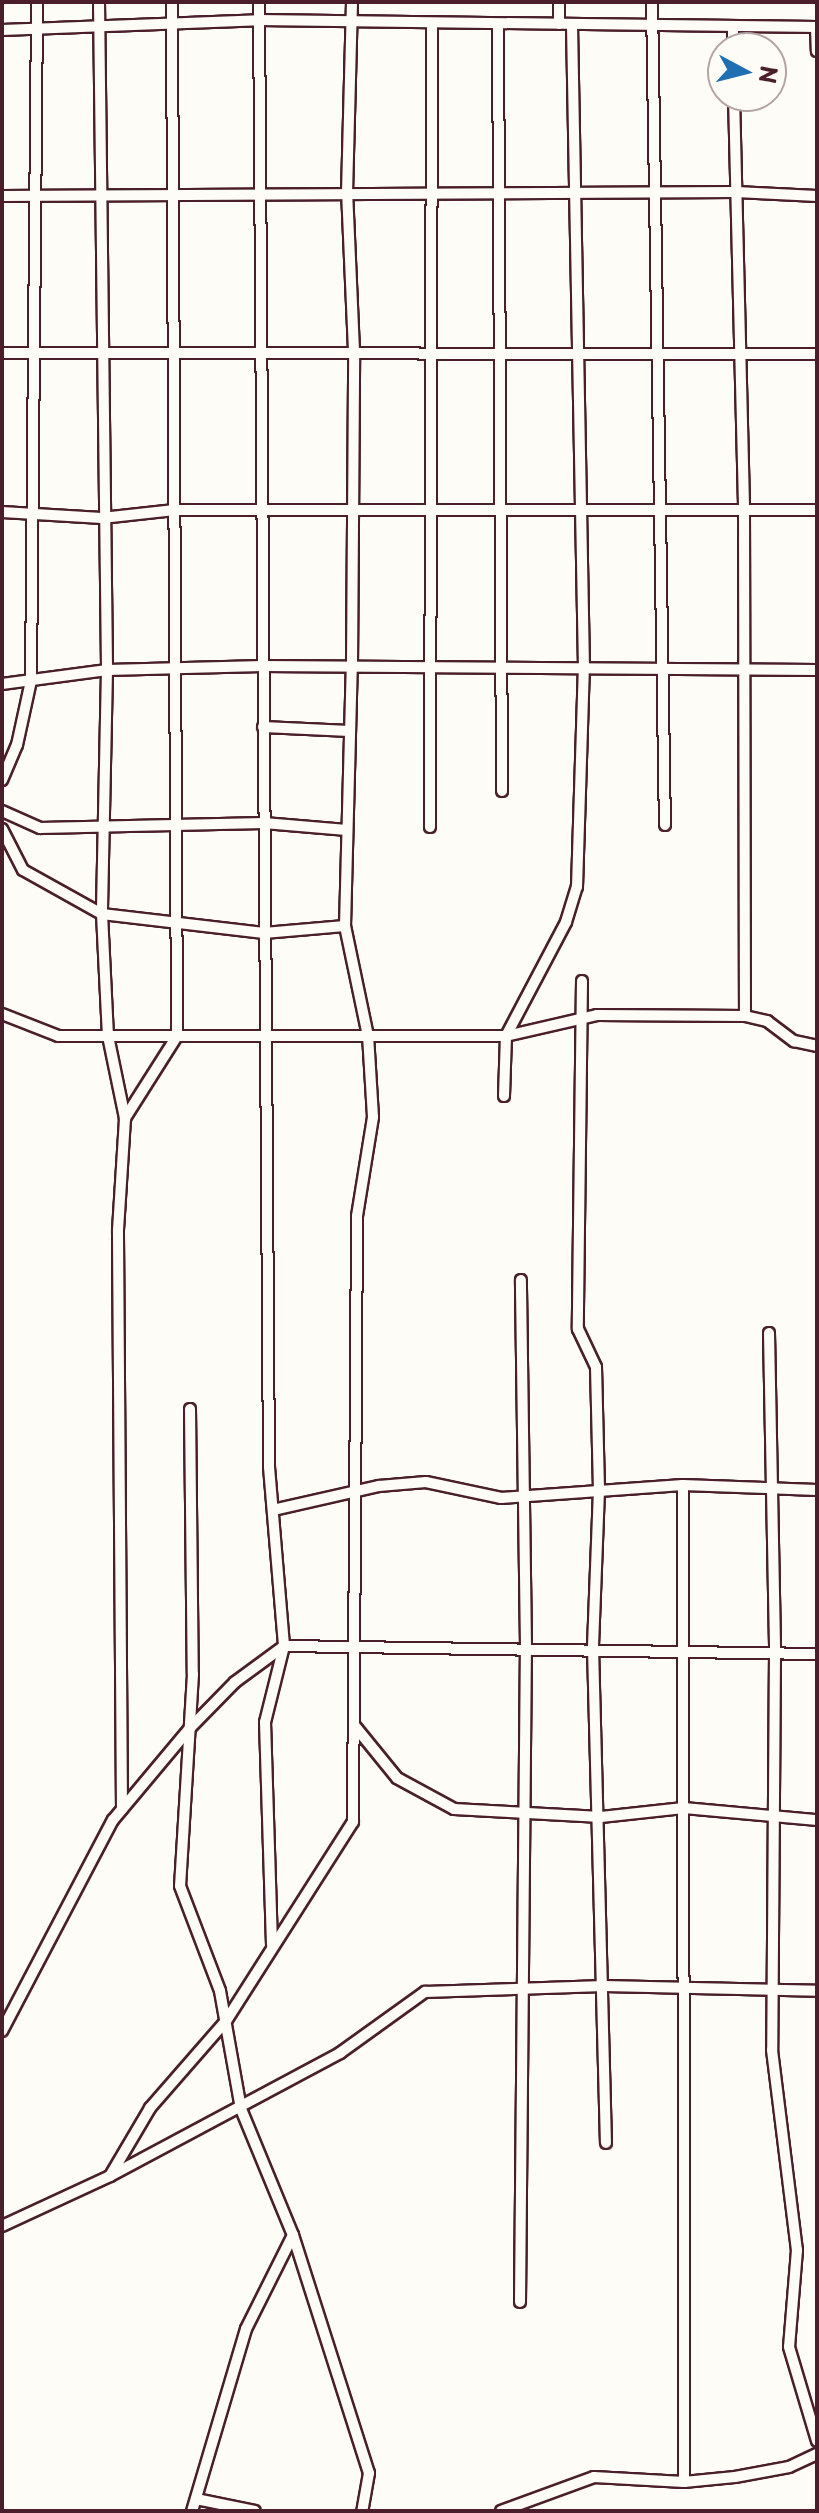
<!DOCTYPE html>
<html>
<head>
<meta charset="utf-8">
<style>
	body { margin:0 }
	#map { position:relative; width:819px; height:2513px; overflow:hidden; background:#fdfcf7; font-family:"Playpen Sans",sans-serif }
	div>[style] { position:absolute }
	.roads { filter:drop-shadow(2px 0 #4a1f2b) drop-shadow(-2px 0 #4a1f2b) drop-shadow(0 2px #4a1f2b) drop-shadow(0 -2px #4a1f2b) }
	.minor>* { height:10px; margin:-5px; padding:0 5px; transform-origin:5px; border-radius:5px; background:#fdfcf7 }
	span { translate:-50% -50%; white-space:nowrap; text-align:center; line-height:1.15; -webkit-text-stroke:7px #fdfcf7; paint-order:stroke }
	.frame { position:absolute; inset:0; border:4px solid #4a1f2b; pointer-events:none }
	.north { position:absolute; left:707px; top:32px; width:80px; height:80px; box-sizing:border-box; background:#fdfcf7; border:2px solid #b5a4a5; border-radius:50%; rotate:97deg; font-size:22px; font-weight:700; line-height:32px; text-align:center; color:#4a1f2b }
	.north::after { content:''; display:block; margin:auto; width:28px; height:36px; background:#1f6fb2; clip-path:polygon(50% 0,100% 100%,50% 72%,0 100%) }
</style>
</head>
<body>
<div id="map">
	<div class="roads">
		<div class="minor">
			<div style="left:99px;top:2px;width:668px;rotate:89.31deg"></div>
			<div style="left:107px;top:670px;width:244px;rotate:91.2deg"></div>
			<div style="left:102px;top:914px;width:122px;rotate:87.2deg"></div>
			<div style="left:108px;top:1036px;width:84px;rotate:78.3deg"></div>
			<div style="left:259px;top:2px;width:1465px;rotate:89.61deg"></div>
			<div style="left:269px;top:1467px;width:180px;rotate:85.2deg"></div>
			<div style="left:284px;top:1646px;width:78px;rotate:104deg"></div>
			<div style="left:265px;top:1722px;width:223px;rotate:88.2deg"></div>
			<div style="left:559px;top:2px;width:22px;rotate:90deg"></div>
			<div style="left:652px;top:2px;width:823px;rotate:89.1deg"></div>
			<div style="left:498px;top:24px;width:767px;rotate:89.7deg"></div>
			<div style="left:733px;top:26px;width:22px;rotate:90deg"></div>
			<div style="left:816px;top:27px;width:24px;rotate:88deg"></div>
			<div style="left:2px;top:30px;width:257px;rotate:-2.2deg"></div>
			<div style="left:259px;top:20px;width:558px;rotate:0.72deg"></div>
			<div style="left:734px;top:96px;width:414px;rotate:88.6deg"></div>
			<div style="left:744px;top:510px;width:506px;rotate:89.89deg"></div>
			<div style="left:2px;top:196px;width:734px;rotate:-0.31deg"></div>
			<div style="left:736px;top:192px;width:81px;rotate:2.8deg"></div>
			<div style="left:2px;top:353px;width:815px;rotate:0.07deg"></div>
			<div style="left:2px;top:512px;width:100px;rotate:3.4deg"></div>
			<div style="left:102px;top:518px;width:73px;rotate:-6.3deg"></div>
			<div style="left:175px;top:510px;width:642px"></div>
			<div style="left:2px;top:684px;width:106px;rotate:-7.6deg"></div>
			<div style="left:107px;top:670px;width:156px;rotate:-1.5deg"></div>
			<div style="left:263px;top:666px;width:554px;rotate:0.41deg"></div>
			<div style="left:263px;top:727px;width:87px;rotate:2.6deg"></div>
			<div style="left:2px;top:780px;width:38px;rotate:-67deg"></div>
			<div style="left:17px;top:745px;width:66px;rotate:-77.7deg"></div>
			<div style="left:31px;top:681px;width:679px;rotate:-89.49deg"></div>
			<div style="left:2px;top:811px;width:42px;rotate:24.1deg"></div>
			<div style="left:40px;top:828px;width:224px;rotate:-1.3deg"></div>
			<div style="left:264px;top:823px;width:83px;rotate:4.8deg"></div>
			<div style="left:430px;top:827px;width:804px;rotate:-89.86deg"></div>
			<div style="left:2px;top:829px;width:46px;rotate:62.9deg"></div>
			<div style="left:23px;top:870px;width:90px;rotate:29.1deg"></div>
			<div style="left:102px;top:914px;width:163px;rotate:6.7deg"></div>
			<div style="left:264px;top:933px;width:81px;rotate:-4.9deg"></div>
			<div style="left:582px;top:981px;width:348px;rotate:90.7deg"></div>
			<div style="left:578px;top:1329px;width:42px;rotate:64.7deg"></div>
			<div style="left:596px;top:1367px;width:123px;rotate:88.6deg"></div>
			<div style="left:599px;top:1490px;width:158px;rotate:92.2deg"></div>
			<div style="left:593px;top:1648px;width:495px;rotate:88.5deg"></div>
			<div style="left:2px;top:1014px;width:60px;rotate:21.4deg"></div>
			<div style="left:58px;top:1036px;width:448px"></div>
			<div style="left:506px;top:1036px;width:93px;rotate:-13deg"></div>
			<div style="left:597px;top:1015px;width:148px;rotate:0.4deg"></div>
			<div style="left:745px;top:1016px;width:23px;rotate:13deg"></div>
			<div style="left:767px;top:1021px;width:34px;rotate:37deg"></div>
			<div style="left:794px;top:1041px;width:24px;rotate:12deg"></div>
			<div style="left:504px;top:1096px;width:60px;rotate:-88.1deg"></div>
			<div style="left:506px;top:1036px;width:129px;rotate:-62.2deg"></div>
			<div style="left:566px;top:922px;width:37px;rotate:-73deg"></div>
			<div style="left:577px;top:887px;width:219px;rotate:-88.2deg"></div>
			<div style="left:584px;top:668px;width:644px;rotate:-91.07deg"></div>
			<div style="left:769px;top:1333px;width:320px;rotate:88.9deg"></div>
			<div style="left:775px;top:1653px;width:397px;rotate:90.4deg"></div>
			<div style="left:772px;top:2050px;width:202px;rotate:82.9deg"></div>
			<div style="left:797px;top:2250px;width:97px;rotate:94.7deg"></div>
			<div style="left:789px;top:2347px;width:98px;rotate:73.4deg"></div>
			<div style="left:190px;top:1409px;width:265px;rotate:89.4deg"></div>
			<div style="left:193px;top:1674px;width:212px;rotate:93.5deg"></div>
			<div style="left:180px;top:1886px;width:112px;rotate:69.1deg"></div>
			<div style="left:220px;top:1991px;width:120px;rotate:79.9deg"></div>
			<div style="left:241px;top:2109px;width:136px;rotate:67.6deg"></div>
			<div style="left:293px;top:2235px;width:105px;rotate:116.6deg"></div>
			<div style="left:246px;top:2329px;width:190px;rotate:106.5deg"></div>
			<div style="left:683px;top:1485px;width:997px;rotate:89.94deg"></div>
			<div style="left:273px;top:1510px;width:109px;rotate:-12.8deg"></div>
			<div style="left:379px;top:1486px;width:47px;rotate:-4.9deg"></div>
			<div style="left:426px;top:1482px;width:77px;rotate:12deg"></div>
			<div style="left:501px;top:1498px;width:182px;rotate:-4.1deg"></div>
			<div style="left:683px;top:1485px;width:134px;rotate:2.1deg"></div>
			<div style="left:354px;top:1725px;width:68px;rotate:50.9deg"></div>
			<div style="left:397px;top:1778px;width:65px;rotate:28.5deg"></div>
			<div style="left:454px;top:1809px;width:147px;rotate:3.1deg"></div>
			<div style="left:601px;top:1817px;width:83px;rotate:-6.2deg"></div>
			<div style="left:684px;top:1808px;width:134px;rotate:5.2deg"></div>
			<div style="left:122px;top:1809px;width:579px;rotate:-90.4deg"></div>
			<div style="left:118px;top:1230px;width:112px;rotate:-86.4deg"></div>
			<div style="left:125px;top:1118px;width:97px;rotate:-57.6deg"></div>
			<div style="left:177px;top:1036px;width:1034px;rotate:-90.28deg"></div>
			<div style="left:2px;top:2031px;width:238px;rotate:-62.3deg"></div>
			<div style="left:113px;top:1820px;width:120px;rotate:-50.1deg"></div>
			<div style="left:190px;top:1728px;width:64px;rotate:-45.6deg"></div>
			<div style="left:235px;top:1682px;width:61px;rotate:-36.3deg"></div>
			<div style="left:284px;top:1646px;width:533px;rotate:0.86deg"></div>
			<div style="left:110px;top:2176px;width:261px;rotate:-28.1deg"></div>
			<div style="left:340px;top:2053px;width:105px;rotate:-35.7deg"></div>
			<div style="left:425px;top:1992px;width:179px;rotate:-1.9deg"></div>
			<div style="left:604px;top:1986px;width:213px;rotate:1.3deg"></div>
			<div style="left:2px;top:2226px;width:119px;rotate:-24.8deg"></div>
			<div style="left:110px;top:2176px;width:79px;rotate:-59.5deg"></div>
			<div style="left:150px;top:2108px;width:116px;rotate:-48.9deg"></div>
			<div style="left:226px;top:2021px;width:236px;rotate:-57.5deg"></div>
			<div style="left:353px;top:1822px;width:606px;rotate:-89.62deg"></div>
			<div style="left:357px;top:1216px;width:100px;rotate:-80.8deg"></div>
			<div style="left:373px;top:1117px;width:81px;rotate:-93.5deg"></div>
			<div style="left:368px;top:1036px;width:112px;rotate:-101.8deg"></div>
			<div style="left:345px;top:926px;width:260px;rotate:-88.5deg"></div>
			<div style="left:352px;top:666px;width:315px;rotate:-89.6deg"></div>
			<div style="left:354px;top:351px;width:158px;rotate:-92.5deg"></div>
			<div style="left:347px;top:193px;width:191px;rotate:-88.5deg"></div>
			<div style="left:293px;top:2235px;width:250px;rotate:72.3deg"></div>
			<div style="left:369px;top:2473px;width:39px;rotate:100deg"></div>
			<div style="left:520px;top:2302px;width:656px;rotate:-89.48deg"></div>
			<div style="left:526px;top:1646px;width:366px;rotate:-90.8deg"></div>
			<div style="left:196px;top:2499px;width:60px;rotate:11.5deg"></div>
			<div style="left:501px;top:2511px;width:99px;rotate:-20.1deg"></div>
			<div style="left:594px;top:2477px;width:90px;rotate:3.2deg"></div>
			<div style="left:684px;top:2482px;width:51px;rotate:-5.6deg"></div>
			<div style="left:735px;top:2477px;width:55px;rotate:-10.5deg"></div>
			<div style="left:789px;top:2467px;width:31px;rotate:-25deg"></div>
		</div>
	</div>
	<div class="frame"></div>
	<div class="north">N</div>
</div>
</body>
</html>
